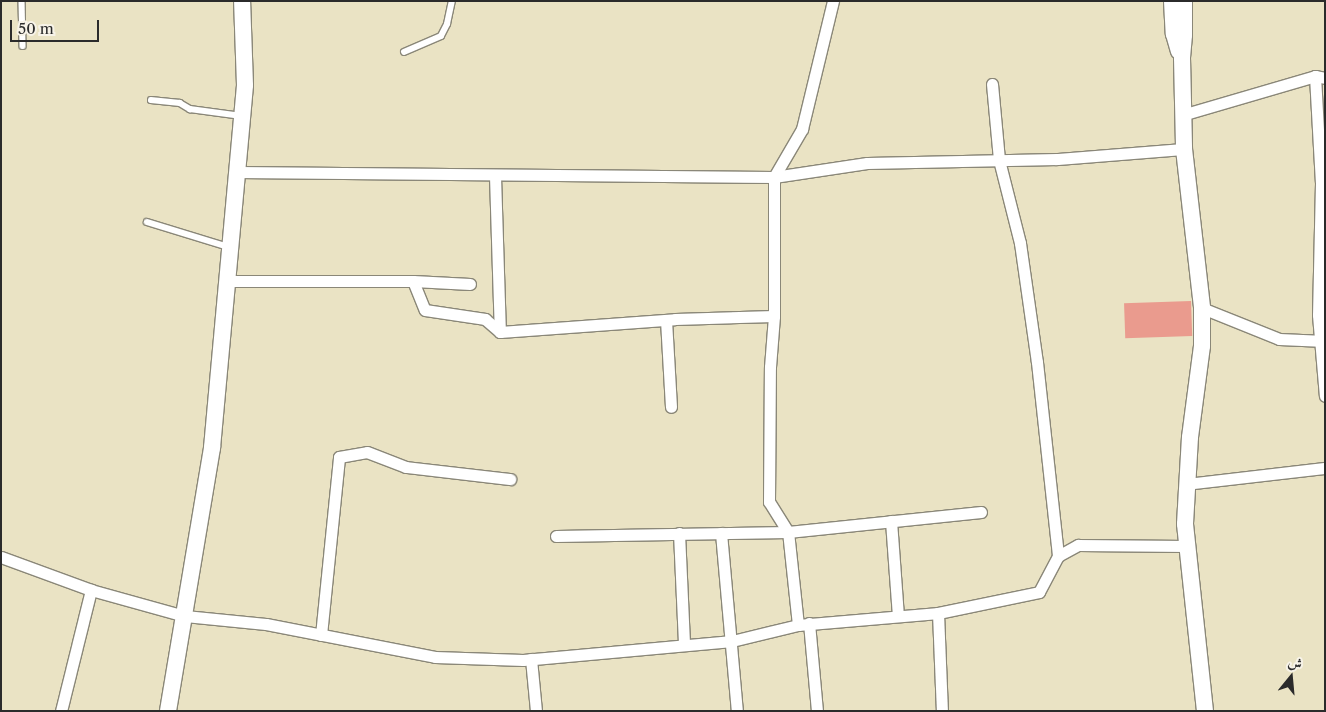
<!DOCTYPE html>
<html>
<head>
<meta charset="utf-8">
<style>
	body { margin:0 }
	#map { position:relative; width:1326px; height:712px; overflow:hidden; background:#eae3c4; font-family:"Libre Caslon Text",Amiri,serif }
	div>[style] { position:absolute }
	.building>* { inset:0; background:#ea9b8e; transform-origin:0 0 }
	.roads { filter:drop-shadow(1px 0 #8a8778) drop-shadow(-1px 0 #8a8778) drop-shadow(0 1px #8a8778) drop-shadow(0 -1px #8a8778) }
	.lane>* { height:5.5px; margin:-2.75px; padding:0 2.75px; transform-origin:2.75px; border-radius:2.75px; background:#fff }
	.street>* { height:11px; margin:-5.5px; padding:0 5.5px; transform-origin:5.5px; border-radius:5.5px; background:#fff }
	.secondary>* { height:16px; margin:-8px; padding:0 8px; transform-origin:8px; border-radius:8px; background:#fff }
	span { translate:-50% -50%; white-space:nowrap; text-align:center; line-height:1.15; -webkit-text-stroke:5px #f7f3e8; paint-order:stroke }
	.frame { position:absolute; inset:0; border:2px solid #2b2b2b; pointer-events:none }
	.north { position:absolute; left:1266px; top:652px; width:50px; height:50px; -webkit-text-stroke:4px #f7f3e8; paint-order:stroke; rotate:17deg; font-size:14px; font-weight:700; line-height:20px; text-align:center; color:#2b2b2b }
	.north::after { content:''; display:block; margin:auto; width:18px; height:22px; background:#2b2b2b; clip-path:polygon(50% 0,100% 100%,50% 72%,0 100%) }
	.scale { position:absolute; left:10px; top:20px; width:89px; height:22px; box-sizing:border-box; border:2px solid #2b2b2b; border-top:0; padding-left:6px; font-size:15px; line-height:18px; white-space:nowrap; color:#2b2b2b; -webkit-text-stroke:4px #f7f3e8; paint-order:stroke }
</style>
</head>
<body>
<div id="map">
	<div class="building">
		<div style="left:1191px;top:301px;width:35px;height:67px;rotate:88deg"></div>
	</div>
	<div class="roads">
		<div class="lane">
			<div style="left:22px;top:1px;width:45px;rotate:88.7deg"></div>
			<div style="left:404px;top:52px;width:40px;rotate:-23.4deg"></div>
			<div style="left:441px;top:36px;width:13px;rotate:-63deg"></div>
			<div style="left:447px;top:24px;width:24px;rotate:-78deg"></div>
			<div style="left:151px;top:100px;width:29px;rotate:6deg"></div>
			<div style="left:180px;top:103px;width:12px;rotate:31deg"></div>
			<div style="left:190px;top:109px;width:52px;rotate:7.7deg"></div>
			<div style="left:147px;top:222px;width:86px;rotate:17deg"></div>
		</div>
		<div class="street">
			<div style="left:1315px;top:76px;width:107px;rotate:86.8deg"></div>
			<div style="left:1321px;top:183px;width:132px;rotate:91.3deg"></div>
			<div style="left:1318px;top:315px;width:81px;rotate:85.1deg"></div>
			<div style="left:992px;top:84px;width:76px;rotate:84.7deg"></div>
			<div style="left:999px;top:160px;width:86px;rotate:75.8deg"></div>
			<div style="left:1020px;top:243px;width:120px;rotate:81.9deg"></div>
			<div style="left:1037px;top:362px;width:195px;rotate:83.8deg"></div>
			<div style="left:1182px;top:115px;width:139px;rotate:-16.3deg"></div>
			<div style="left:1315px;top:76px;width:10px;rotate:11deg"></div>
			<div style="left:237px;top:172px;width:537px;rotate:0.53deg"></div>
			<div style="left:774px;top:177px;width:94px;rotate:-8.6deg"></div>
			<div style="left:867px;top:163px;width:190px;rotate:-1.2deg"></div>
			<div style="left:1057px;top:159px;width:127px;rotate:-4.5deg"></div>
			<div style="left:495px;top:176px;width:156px;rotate:88.2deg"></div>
			<div style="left:226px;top:281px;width:187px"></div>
			<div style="left:413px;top:281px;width:57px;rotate:3deg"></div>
			<div style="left:413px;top:281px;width:31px;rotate:68deg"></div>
			<div style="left:425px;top:310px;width:61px;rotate:8.5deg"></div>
			<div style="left:485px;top:319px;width:20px;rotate:41deg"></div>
			<div style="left:500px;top:332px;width:175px;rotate:-4.2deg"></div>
			<div style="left:675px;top:319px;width:99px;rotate:-1.7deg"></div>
			<div style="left:1202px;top:308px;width:83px;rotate:21.9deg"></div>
			<div style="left:1279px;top:339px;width:46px;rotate:2.5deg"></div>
			<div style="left:666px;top:320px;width:87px;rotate:86.7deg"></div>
			<div style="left:1186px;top:484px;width:140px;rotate:-6.6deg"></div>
			<div style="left:891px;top:521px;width:95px;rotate:85.8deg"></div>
			<div style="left:679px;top:533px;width:112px;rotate:87.4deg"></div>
			<div style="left:721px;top:533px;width:179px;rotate:84.9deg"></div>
			<div style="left:556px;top:536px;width:232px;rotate:-1deg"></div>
			<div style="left:788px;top:532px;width:194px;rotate:-5.9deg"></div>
			<div style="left:1px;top:557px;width:96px;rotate:20.1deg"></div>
			<div style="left:91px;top:590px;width:98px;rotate:15.5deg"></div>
			<div style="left:185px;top:616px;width:81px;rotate:5.6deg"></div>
			<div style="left:266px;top:624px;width:172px;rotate:11deg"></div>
			<div style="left:435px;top:657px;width:88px;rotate:2deg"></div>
			<div style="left:523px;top:660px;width:210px;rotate:-5.2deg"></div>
			<div style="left:732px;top:641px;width:68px;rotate:-13.6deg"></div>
			<div style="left:798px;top:625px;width:141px;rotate:-4.9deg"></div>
			<div style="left:938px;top:613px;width:103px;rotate:-11.7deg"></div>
			<div style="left:1039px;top:592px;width:41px;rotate:-62.2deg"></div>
			<div style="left:1058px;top:556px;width:23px;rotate:-29deg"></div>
			<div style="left:1078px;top:545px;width:108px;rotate:0.5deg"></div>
			<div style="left:938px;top:613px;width:98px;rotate:87.7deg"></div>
			<div style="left:809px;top:623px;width:88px;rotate:84.8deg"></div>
			<div style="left:798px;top:625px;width:94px;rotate:-96.1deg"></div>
			<div style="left:788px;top:532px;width:36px;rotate:-122deg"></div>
			<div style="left:769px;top:502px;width:135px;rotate:-89.6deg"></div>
			<div style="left:770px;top:367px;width:51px;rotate:-85.5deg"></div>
			<div style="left:774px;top:316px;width:139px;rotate:-90deg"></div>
			<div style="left:774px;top:177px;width:56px;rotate:-59.7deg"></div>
			<div style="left:802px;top:129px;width:132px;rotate:-76.4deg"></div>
			<div style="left:321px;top:635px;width:179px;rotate:-84.2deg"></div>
			<div style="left:339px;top:457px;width:28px;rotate:-10deg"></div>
			<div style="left:367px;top:452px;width:42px;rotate:21deg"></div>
			<div style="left:406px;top:467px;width:105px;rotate:6.6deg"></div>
			<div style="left:531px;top:659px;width:52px;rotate:84.5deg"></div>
			<div style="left:61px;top:711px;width:125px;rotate:-76.1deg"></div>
		</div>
		<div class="secondary">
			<div style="left:1172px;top:1px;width:33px;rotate:87deg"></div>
			<div style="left:1174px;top:34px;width:18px;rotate:74deg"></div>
			<div style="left:1184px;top:1px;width:34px;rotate:90deg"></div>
			<div style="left:1184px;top:35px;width:23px;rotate:95deg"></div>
			<div style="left:1182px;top:58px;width:91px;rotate:88.7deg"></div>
			<div style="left:1184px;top:149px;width:160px;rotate:83.5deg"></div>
			<div style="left:1202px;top:308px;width:38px;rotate:90deg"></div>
			<div style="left:1202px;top:346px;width:92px;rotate:97.5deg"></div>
			<div style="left:1190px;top:437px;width:87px;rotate:93.3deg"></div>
			<div style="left:1185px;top:524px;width:188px;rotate:83.9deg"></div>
			<div style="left:168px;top:711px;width:267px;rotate:-80.5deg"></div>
			<div style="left:212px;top:448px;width:364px;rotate:-84.8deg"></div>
			<div style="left:245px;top:85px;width:84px;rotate:-92deg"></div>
		</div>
	</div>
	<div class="frame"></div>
	<div class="north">ش</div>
	<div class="scale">50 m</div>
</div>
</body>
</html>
